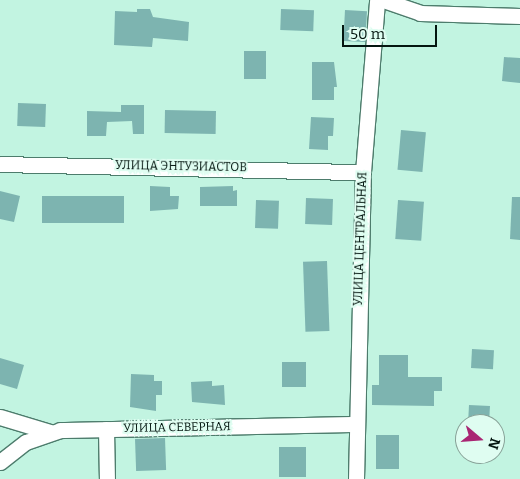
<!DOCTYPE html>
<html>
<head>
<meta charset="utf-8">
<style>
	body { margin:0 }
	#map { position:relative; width:520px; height:479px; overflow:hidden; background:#c2f4e1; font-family:Bitter,serif }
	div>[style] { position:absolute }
	.building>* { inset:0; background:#7db4b0; transform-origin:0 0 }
	.roads { filter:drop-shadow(1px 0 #4d7c6c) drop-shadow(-1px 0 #4d7c6c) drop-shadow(0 1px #4d7c6c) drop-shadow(0 -1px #4d7c6c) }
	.minor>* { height:15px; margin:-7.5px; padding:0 7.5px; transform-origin:7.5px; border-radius:7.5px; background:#fff }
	span { translate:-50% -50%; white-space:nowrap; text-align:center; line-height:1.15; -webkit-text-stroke:4px #dffdf1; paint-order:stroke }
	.street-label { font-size:12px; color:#041610 }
	.north { position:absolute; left:455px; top:414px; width:50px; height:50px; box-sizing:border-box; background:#dffdf1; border:1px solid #87a197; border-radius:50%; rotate:108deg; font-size:14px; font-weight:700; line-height:20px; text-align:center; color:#041610 }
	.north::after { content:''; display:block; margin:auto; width:18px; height:22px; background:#a92673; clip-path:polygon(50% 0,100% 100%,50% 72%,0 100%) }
	.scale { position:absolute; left:342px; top:25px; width:95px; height:22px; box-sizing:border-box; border:2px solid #041610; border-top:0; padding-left:6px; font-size:15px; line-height:18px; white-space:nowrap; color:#041610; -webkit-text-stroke:4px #dffdf1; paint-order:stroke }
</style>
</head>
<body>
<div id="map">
	<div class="building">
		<div style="clip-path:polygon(137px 9px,150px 9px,153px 17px,189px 22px,188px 41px,153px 38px,152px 47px,114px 45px,115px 11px,137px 12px)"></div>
		<div style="left:281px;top:9px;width:33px;height:21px;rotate:2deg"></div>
		<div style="left:345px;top:10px;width:22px;height:31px;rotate:3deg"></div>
		<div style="left:244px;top:51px;width:22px;height:28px"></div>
		<div style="clip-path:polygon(504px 57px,520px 58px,520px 83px,502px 81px)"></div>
		<div style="clip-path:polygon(312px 62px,334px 62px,337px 87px,334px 87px,334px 100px,312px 100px)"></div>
		<div style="left:18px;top:103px;width:28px;height:23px;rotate:2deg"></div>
		<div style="clip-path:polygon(121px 105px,144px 105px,144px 134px,133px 134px,132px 121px,107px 122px,106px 136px,87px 136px,87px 111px,121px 112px)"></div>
		<div style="left:165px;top:110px;width:51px;height:23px;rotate:1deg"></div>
		<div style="clip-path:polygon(311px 117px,334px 118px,333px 136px,328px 136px,328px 150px,309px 149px)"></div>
		<div style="left:401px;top:130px;width:25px;height:40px;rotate:5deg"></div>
		<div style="clip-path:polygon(150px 186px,170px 187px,170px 196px,179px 196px,178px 209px,150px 211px)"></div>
		<div style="clip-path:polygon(233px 186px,233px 191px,237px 190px,237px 206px,200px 206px,200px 187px)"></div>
		<div style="clip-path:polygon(0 191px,20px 196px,14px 222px,0 219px)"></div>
		<div style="left:42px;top:196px;width:82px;height:27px"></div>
		<div style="clip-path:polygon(512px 197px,520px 197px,520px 240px,510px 239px)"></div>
		<div style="left:306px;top:198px;width:27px;height:26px;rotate:2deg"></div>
		<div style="left:256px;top:200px;width:23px;height:28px;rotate:2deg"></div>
		<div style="left:398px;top:200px;width:26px;height:39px;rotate:4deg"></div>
		<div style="left:327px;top:261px;width:70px;height:24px;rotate:88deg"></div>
		<div style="left:472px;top:349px;width:22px;height:19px;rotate:3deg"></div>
		<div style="clip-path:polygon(379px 355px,408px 355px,408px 377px,442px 377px,442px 391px,434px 391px,434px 406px,372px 405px,372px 385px,379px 385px)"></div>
		<div style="clip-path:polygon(0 358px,24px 365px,17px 389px,0 384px)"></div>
		<div style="left:282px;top:362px;width:24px;height:25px"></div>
		<div style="clip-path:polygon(131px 374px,154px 375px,154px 381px,162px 381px,162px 395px,156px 395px,156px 411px,130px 407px)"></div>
		<div style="clip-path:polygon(212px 381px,212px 386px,224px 385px,225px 405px,192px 402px,191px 382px)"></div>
		<div style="left:469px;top:405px;width:21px;height:19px;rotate:3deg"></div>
		<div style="left:376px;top:435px;width:23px;height:34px"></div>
		<div style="left:165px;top:438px;width:32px;height:30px;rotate:88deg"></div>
		<div style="left:279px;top:447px;width:27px;height:30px"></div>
	</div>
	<div class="roads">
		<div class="minor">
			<div style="left:383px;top:0;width:39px;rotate:19deg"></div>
			<div style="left:420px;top:13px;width:100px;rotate:1.7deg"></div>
			<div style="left:0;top:164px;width:363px;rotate:1.3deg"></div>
			<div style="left:0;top:417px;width:52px;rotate:16.7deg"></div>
			<div style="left:106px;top:429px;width:50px;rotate:88.9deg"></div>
			<div style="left:0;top:462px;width:33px;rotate:-38deg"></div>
			<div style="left:26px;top:442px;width:36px;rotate:-19deg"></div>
			<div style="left:60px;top:430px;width:296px;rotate:-1.2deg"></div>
			<div style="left:356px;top:479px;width:307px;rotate:-88.7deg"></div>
			<div style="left:363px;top:172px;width:173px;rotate:-85.3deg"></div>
		</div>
	</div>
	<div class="street-label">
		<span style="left:181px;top:167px;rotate:1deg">УЛИЦА ЭНТУЗИАСТОВ</span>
		<span style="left:361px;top:239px;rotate:-88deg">УЛИЦА ЦЕНТРАЛЬНАЯ</span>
		<span style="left:177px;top:428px;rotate:-1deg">УЛИЦА СЕВЕРНАЯ</span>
	</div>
	<div class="north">N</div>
	<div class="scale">50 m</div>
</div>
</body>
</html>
